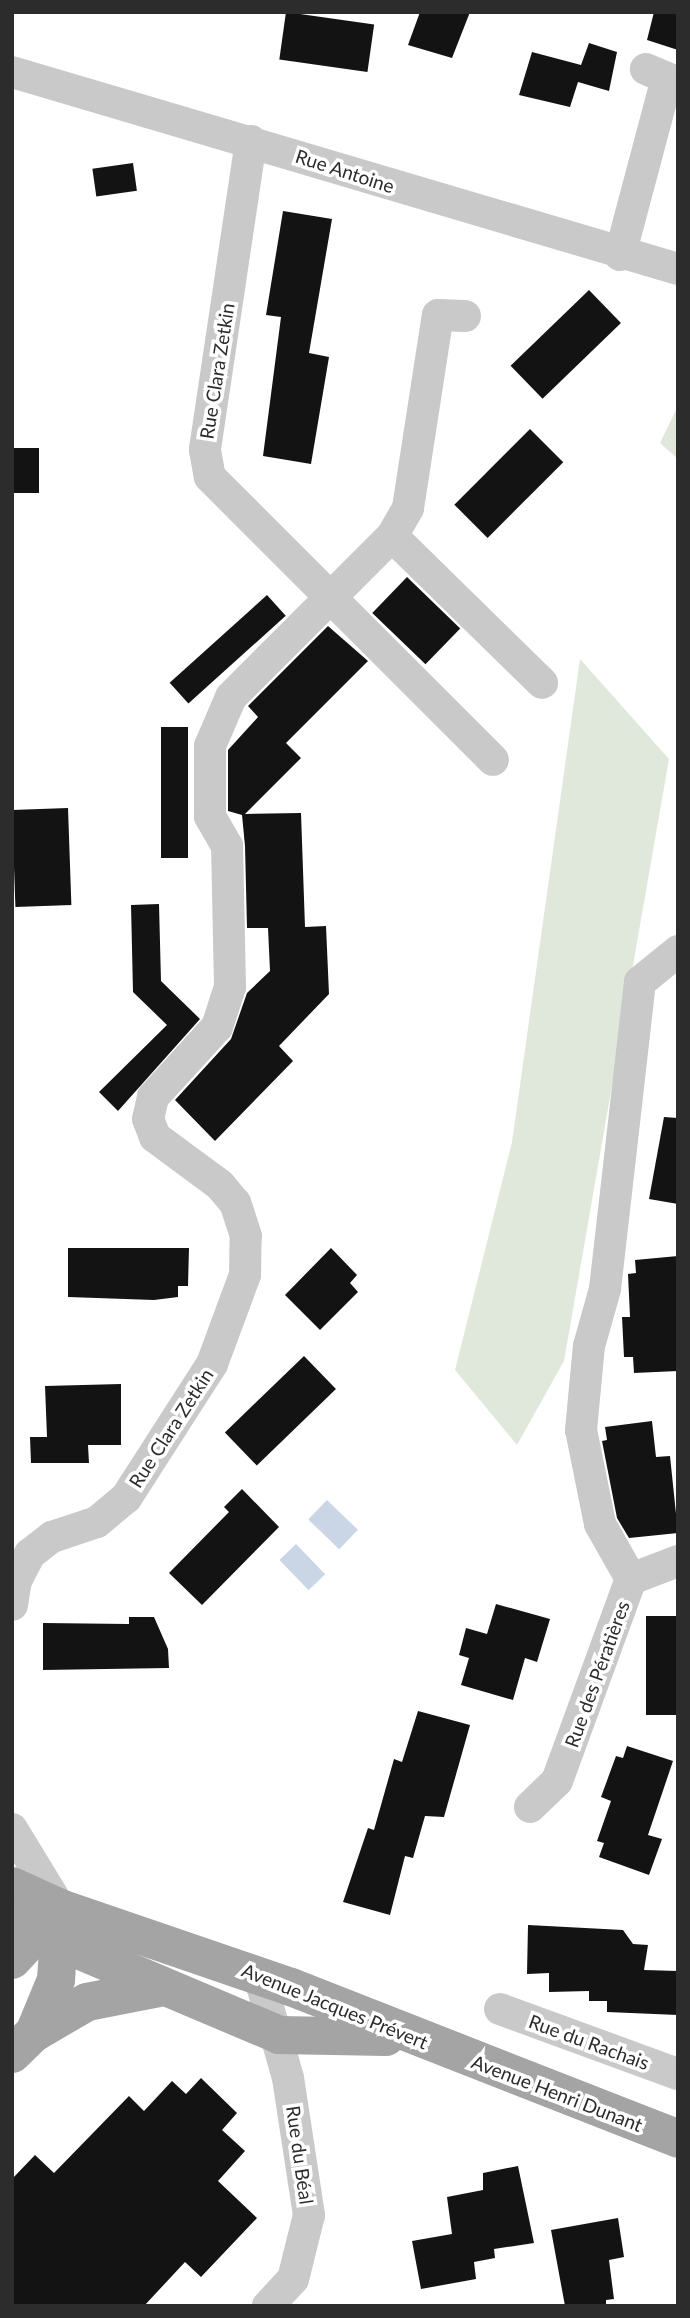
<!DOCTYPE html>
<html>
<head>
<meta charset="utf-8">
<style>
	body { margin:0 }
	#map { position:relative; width:690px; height:2318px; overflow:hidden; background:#fff; font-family:Lato,sans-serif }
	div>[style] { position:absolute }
	.green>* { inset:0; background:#e0e8db }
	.water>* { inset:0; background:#cad6e6; transform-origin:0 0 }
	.building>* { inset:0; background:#131313; transform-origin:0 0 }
	.minor>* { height:32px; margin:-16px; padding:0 16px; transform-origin:16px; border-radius:16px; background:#c9c9c9 }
	.major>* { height:38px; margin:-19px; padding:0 19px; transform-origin:19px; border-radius:19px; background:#a4a4a4 }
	span { translate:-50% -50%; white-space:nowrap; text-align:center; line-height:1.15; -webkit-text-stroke:7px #fff; paint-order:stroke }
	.street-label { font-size:19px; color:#2c2c2c }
	.frame { position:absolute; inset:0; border:14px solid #2c2c2c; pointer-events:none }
</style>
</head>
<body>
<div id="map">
	<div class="green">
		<div style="clip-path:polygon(678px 406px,678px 459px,660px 443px)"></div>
		<div style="clip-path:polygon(580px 659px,669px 759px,564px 1361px,517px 1445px,455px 1370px,512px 1142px)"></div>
	</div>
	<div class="water">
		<div style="left:327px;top:1500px;width:43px;height:27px;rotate:44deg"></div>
		<div style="left:296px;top:1544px;width:42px;height:23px;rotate:46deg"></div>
	</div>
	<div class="building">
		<div style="left:286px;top:12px;width:89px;height:48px;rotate:8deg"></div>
		<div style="clip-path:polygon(420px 12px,470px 12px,452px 58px,408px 45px)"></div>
		<div style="clip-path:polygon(654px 12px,678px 12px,678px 50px,647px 40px)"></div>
		<div style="clip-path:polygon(589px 43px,617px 52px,609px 91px,578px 82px,570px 107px,519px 95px,532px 52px,581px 65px)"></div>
		<div style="left:133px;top:163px;width:28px;height:41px;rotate:82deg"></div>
		<div style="clip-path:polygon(283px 211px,332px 219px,309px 353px,329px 357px,311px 464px,263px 456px,281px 317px,266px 315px)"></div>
		<div style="left:589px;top:290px;width:46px;height:109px;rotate:46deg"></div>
		<div style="left:530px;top:429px;width:47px;height:107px;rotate:45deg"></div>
		<div style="left:12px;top:448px;width:27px;height:45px"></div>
		<div style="left:407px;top:577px;width:74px;height:50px;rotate:44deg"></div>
		<div style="left:267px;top:595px;width:28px;height:131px;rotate:48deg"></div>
		<div style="clip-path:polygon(328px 626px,368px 661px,286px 743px,301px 758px,245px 814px,301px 813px,305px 927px,326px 926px,329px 994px,279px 1046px,293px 1061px,215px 1141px,175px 1100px,231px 1039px,247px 993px,270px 971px,268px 928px,247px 928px,245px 846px,242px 815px,228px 811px,228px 750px,258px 717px,248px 706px)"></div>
		<div style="left:161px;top:727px;width:27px;height:131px"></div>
		<div style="left:68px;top:808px;width:97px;height:56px;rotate:88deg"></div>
		<div style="clip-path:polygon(159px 904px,161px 981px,200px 1019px,118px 1111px,99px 1092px,167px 1025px,133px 992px,131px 905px)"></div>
		<div style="clip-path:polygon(664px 1117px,678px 1118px,678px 1204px,649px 1199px)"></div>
		<div style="clip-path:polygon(68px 1248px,189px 1248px,188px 1286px,178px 1286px,178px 1297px,154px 1300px,68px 1297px)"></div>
		<div style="clip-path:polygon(331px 1248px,357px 1275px,350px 1283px,358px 1292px,320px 1330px,285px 1295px)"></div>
		<div style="clip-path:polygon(678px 1256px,678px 1371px,634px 1373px,633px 1357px,624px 1357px,622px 1317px,630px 1317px,628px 1274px,636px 1273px,635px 1260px)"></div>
		<div style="left:304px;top:1356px;width:46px;height:110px;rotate:46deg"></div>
		<div style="clip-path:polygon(121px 1384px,121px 1445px,88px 1445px,89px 1463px,31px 1463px,30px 1437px,47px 1437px,45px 1386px)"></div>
		<div style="clip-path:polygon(652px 1421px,656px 1457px,670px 1456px,678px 1533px,629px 1538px,617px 1518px,602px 1441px,607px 1440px,605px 1427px)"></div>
		<div style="clip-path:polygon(242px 1489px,279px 1527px,202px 1605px,169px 1573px,229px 1512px,224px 1507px)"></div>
		<div style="clip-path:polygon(496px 1604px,550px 1619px,537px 1662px,525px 1658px,513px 1700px,461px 1685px,469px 1658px,459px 1655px,466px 1628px,487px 1634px)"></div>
		<div style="left:646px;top:1616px;width:32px;height:99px"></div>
		<div style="clip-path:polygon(129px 1617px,154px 1617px,168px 1649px,169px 1668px,43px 1670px,43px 1623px,129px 1624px)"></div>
		<div style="clip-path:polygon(418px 1711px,470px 1725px,444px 1817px,425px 1816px,413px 1858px,405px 1856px,390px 1915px,343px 1902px,368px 1828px,374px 1830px,394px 1759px,402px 1762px)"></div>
		<div style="clip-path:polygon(627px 1746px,673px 1761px,648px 1835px,662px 1839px,649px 1875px,599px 1857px,604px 1843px,597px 1841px,611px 1801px,601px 1797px,616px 1756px,623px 1758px)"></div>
		<div style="clip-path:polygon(528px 1925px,623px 1930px,633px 1944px,648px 1945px,644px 1970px,678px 1971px,678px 2015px,607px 2012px,607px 2001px,589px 2001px,589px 1991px,549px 1992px,549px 1973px,527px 1974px)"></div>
		<div style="clip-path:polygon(201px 2078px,237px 2113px,222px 2130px,245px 2151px,218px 2181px,257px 2218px,201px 2277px,185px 2262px,144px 2306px,12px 2306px,12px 2179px,35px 2155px,54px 2173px,129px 2096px,144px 2111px,172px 2081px,186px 2094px)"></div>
		<div style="clip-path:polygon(518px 2166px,534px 2243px,494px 2249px,495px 2258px,474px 2262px,476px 2279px,421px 2289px,412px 2241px,452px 2234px,447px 2197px,483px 2190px,483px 2173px)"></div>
		<div style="clip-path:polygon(618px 2218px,624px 2257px,609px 2260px,614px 2299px,606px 2300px,606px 2306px,565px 2306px,551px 2230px)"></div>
	</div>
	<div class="minor">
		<div style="left:12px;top:72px;width:695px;rotate:16.48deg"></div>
		<div style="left:251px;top:141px;width:312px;rotate:98.5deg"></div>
		<div style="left:205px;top:450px;width:27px;rotate:80deg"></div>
		<div style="left:210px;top:477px;width:400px;rotate:45deg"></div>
		<div style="left:620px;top:255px;width:183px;rotate:-75.1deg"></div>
		<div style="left:667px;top:78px;width:23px;rotate:-157deg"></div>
		<div style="left:392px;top:536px;width:210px;rotate:44.4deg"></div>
		<div style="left:631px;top:1579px;width:50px;rotate:-21deg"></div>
		<div style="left:12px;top:1605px;width:24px;rotate:-81deg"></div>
		<div style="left:16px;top:1581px;width:30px;rotate:-63deg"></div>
		<div style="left:30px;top:1554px;width:28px;rotate:-38deg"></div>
		<div style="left:52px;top:1537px;width:47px;rotate:-18.4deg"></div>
		<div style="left:97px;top:1522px;width:38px;rotate:-40deg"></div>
		<div style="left:126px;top:1498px;width:159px;rotate:-57.3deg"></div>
		<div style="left:212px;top:1364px;width:95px;rotate:-69.7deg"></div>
		<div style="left:245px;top:1275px;width:39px;rotate:-89deg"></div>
		<div style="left:246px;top:1236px;width:35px;rotate:-108deg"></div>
		<div style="left:235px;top:1203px;width:23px;rotate:-130deg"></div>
		<div style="left:220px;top:1185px;width:81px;rotate:-143.6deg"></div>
		<div style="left:155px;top:1137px;width:19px;rotate:-111deg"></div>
		<div style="left:148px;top:1119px;width:23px;rotate:-77deg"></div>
		<div style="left:153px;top:1097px;width:95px;rotate:-47.6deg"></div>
		<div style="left:217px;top:1027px;width:42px;rotate:-72deg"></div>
		<div style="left:230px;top:987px;width:141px;rotate:-91.2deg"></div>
		<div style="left:227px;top:846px;width:34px;rotate:-120deg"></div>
		<div style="left:210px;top:816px;width:70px;rotate:-90deg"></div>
		<div style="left:210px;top:746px;width:53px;rotate:-66.8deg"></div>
		<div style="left:231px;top:697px;width:228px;rotate:-45deg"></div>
		<div style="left:392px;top:536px;width:32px;rotate:-60deg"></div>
		<div style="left:408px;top:508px;width:195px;rotate:-81.2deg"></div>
		<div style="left:438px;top:315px;width:27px;rotate:2deg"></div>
		<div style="left:530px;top:1807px;width:37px;rotate:-44deg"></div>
		<div style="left:557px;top:1781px;width:215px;rotate:-69.9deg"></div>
		<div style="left:631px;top:1579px;width:63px;rotate:-119.4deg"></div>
		<div style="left:600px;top:1524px;width:96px;rotate:-101.4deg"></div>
		<div style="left:581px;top:1430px;width:84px;rotate:-84.6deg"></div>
		<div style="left:589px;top:1346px;width:59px;rotate:-74.3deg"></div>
		<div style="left:605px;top:1289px;width:309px;rotate:-83.5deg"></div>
		<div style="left:640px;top:982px;width:49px;rotate:-39.2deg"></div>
		<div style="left:12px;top:1829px;width:92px;rotate:58.7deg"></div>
		<div style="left:259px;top:1975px;width:107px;rotate:74.3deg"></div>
		<div style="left:288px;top:2078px;width:139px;rotate:81.3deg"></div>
		<div style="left:309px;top:2215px;width:66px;rotate:104deg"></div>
		<div style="left:293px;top:2279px;width:37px;rotate:133deg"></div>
		<div style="left:500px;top:2009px;width:189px;rotate:20.1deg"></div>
	</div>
	<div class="major">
		<div style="left:12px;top:1886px;width:53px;rotate:24.6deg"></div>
		<div style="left:60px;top:1908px;width:244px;rotate:18.9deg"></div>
		<div style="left:291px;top:1987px;width:416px;rotate:21.4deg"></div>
		<div style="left:12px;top:1922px;width:290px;rotate:22.9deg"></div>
		<div style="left:279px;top:2035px;width:107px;rotate:1.1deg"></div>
		<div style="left:12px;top:1960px;width:62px;rotate:-47deg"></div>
		<div style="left:34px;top:2033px;width:57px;rotate:-67.5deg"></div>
		<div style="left:56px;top:1980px;width:60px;rotate:-86.2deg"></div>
		<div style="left:12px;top:2054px;width:30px;rotate:-44deg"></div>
		<div style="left:34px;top:2033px;width:61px;rotate:-30.3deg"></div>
		<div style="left:87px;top:2002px;width:73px;rotate:-11deg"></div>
	</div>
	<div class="street-label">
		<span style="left:345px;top:171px;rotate:18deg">Rue Antoine</span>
		<span style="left:217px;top:371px;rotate:-81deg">Rue Clara Zetkin</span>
		<span style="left:171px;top:1428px;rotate:-57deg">Rue Clara Zetkin</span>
		<span style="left:597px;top:1674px;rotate:-70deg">Rue des Pératières</span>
		<span style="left:335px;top:2006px;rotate:22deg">Avenue Jacques Prévert</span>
		<span style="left:589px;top:2042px;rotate:20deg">Rue du Rachais</span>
		<span style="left:557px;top:2093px;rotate:21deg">Avenue Henri Dunant</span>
		<span style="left:300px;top:2155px;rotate:82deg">Rue du Béal</span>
	</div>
	<div class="frame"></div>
</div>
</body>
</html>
